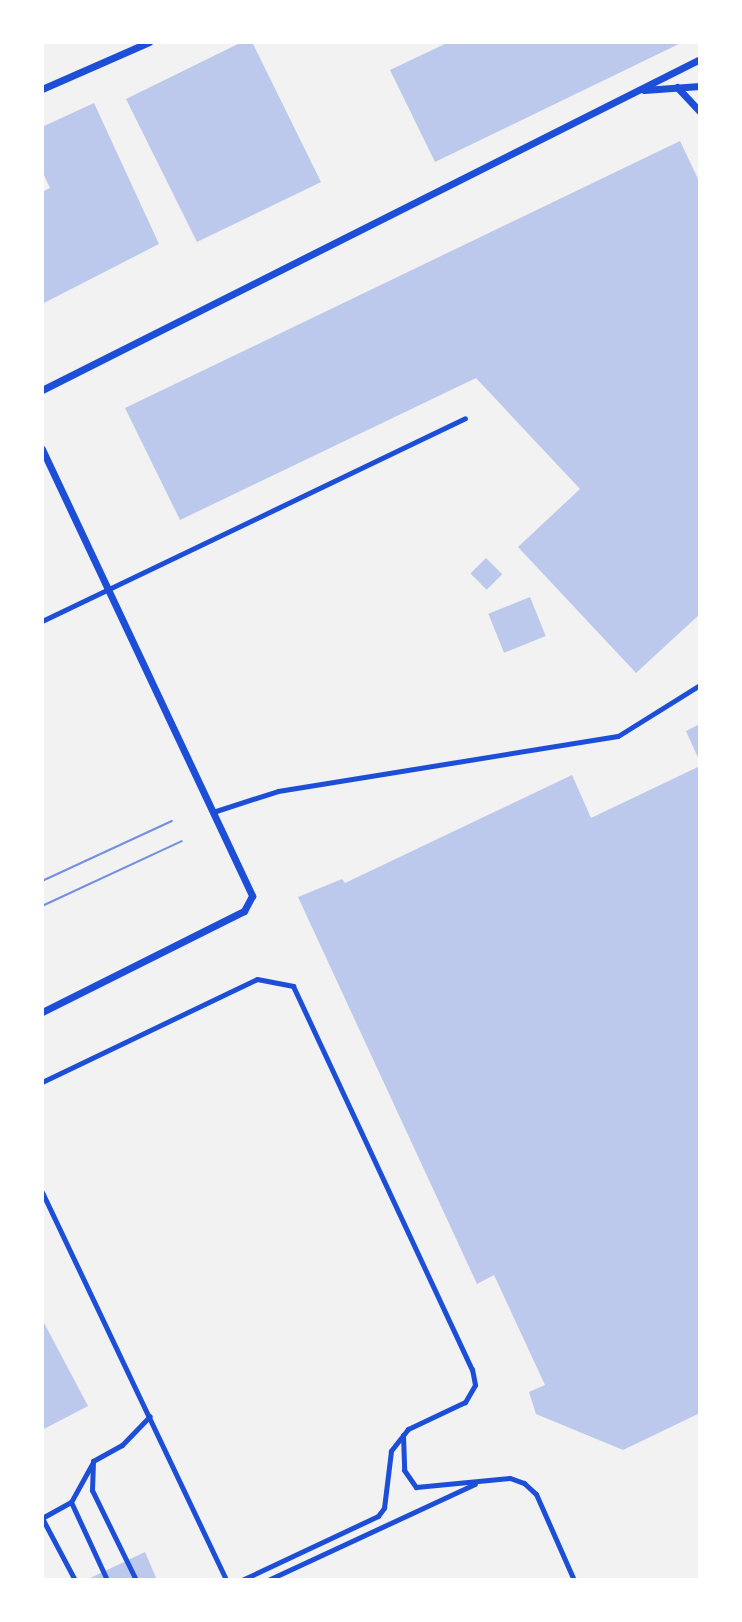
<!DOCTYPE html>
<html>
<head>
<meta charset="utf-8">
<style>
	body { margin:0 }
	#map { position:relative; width:742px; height:1622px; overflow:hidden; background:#f2f2f2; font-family:Quicksand,sans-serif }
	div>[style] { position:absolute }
	.building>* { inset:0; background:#bdc9ec; transform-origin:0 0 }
	.service>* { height:5px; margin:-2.5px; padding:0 2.5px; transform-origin:2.5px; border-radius:2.5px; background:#1d4ed8 }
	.minor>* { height:7px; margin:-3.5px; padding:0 3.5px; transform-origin:3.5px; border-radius:3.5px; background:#1d4ed8 }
	.tram>* { height:2px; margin:-1px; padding:0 1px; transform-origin:1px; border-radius:1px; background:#7290e2 }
	span { translate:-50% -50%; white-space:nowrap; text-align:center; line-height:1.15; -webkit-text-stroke:5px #fff; paint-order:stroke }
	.frame { position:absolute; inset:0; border:44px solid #fff; pointer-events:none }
</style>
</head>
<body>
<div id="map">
	<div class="building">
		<div style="clip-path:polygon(242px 42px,252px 42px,321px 182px,197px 242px,126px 99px)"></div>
		<div style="clip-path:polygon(449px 42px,683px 42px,435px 162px,390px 70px)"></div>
		<div style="clip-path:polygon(94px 103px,159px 244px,42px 304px,42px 192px,50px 188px,42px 171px,42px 127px)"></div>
		<div style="clip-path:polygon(680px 141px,700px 183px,700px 614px,636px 673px,518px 547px,580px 489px,476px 378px,180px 520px,125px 408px)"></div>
		<div style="left:486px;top:558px;width:23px;height:22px;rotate:45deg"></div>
		<div style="left:530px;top:597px;width:42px;height:45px;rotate:68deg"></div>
		<div style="clip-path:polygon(700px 724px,700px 762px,686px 731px)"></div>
		<div style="clip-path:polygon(700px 766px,700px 1413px,623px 1450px,536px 1414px,529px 1392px,545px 1385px,494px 1275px,477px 1284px,298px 897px,342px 879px,345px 883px,572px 775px,591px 818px)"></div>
		<div style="clip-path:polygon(42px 1319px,88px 1406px,42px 1430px)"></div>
		<div style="clip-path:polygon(145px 1552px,157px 1580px,86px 1580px)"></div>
	</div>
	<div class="service">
		<div style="left:42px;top:621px;width:469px;rotate:-25.6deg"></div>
		<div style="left:216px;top:811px;width:65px;rotate:-17.9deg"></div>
		<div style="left:278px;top:791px;width:344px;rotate:-9.2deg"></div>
		<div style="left:618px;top:736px;width:97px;rotate:-31.9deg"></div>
		<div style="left:42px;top:1082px;width:238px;rotate:-25.6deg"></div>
		<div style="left:257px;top:979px;width:37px;rotate:11deg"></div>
		<div style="left:293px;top:986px;width:423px;rotate:65deg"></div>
		<div style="left:472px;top:1369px;width:16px;rotate:79deg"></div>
		<div style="left:475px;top:1385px;width:20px;rotate:120deg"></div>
		<div style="left:465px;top:1402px;width:63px;rotate:154.7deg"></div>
		<div style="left:408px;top:1429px;width:28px;rotate:128deg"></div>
		<div style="left:391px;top:1451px;width:57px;rotate:97deg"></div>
		<div style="left:384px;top:1508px;width:10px;rotate:127deg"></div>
		<div style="left:378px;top:1516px;width:150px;rotate:154.8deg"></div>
		<div style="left:42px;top:1192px;width:429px;rotate:64.6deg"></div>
		<div style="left:403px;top:1435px;width:35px;rotate:88deg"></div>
		<div style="left:404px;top:1470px;width:21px;rotate:55deg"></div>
		<div style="left:416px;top:1487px;width:94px;rotate:-5.5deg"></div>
		<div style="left:510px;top:1478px;width:15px;rotate:20deg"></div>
		<div style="left:524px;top:1483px;width:16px;rotate:43deg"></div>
		<div style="left:536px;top:1494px;width:94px;rotate:66.2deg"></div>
		<div style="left:92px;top:1464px;width:43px;rotate:118.9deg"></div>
		<div style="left:71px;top:1502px;width:86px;rotate:65.2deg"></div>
		<div style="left:42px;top:1518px;width:70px;rotate:62deg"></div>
		<div style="left:42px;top:1518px;width:33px;rotate:-29deg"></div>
		<div style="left:136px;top:1580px;width:100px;rotate:-116.1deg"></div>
		<div style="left:92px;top:1490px;width:29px;rotate:-88deg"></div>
		<div style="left:93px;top:1461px;width:33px;rotate:-29deg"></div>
		<div style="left:122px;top:1445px;width:40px;rotate:-46deg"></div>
		<div style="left:268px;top:1580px;width:228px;rotate:-24.9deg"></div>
	</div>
	<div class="minor">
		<div style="left:677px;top:87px;width:34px;rotate:47deg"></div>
		<div style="left:42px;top:89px;width:117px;rotate:-23.7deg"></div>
		<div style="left:644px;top:90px;width:56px;rotate:-4.1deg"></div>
		<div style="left:42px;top:390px;width:737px;rotate:-26.7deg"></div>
		<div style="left:42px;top:449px;width:494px;rotate:64.8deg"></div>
		<div style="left:252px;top:896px;width:17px;rotate:118deg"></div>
		<div style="left:244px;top:911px;width:226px;rotate:153.4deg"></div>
	</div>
	<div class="tram">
		<div style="left:42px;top:881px;width:143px;rotate:-24.8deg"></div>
		<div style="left:42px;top:906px;width:154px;rotate:-24.9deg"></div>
	</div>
	<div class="frame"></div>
</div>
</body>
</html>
